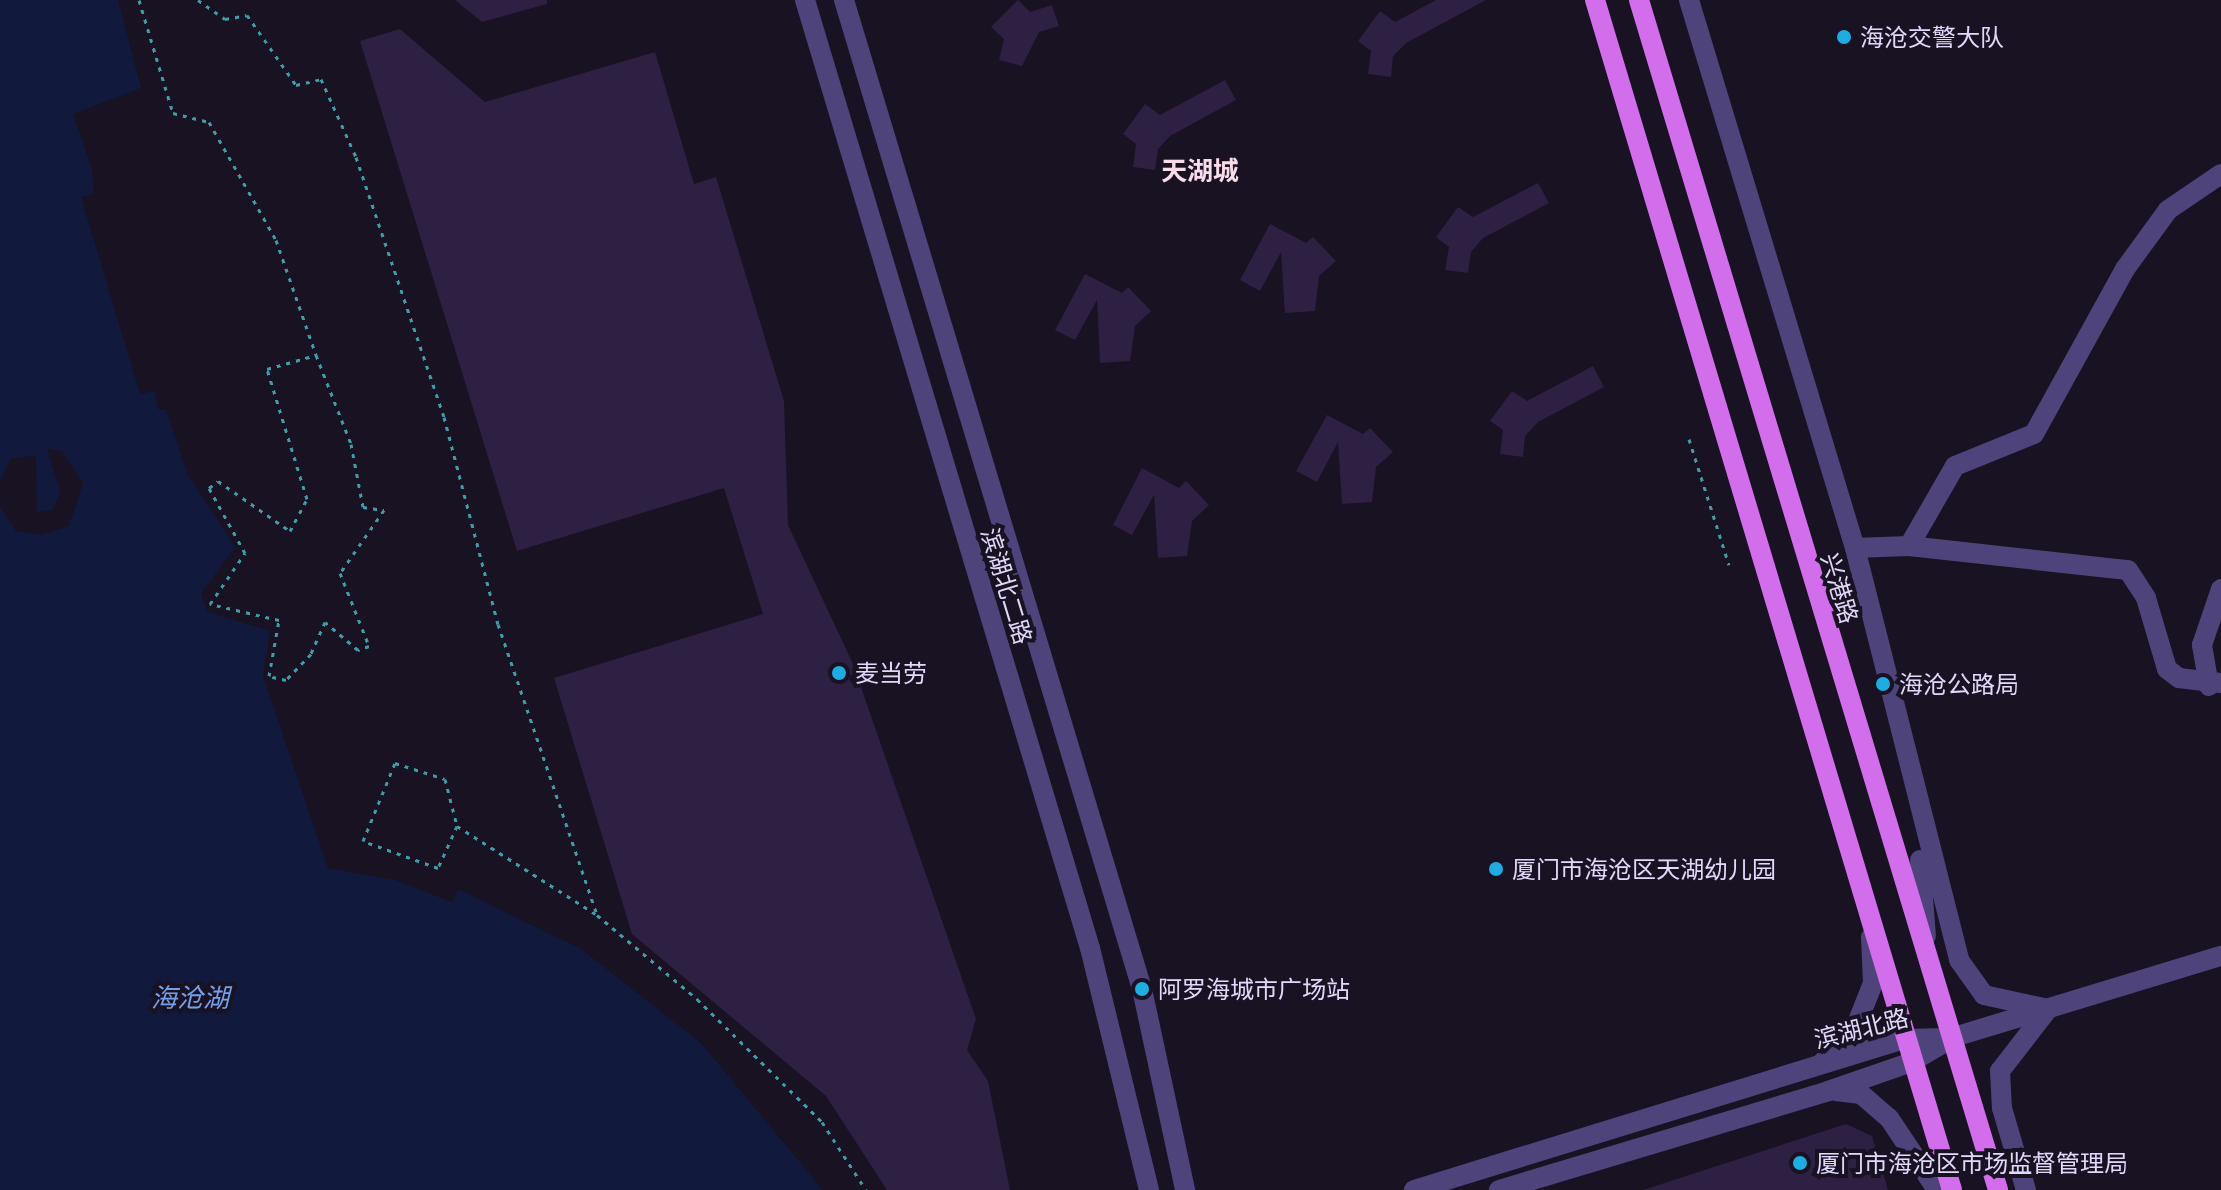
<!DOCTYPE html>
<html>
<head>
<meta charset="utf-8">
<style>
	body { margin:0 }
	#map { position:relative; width:2221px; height:1190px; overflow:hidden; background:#181223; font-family:Manrope,"Noto Sans SC",sans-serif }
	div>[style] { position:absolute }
	.water>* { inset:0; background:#11193d }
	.building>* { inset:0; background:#2d2042 }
	.path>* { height:3px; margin-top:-1.5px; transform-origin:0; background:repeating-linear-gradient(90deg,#3f9ca8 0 4px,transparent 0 10px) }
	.minor>* { height:20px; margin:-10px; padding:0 10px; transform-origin:10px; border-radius:10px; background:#4f437c }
	.major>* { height:20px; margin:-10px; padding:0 10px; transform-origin:10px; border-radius:10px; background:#d26eec }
	.dots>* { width:22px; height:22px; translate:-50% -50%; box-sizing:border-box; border:4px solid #181223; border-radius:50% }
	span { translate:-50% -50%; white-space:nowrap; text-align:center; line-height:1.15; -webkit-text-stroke:8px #181223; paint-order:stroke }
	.poi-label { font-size:24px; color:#e2d9fa }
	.left { translate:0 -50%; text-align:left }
	.street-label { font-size:24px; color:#e2d9fa }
	.neighbourhood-label { font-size:26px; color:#fadbe9; font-weight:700 }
	.water-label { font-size:26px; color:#74a0ed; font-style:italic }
</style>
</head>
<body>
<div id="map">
	<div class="water">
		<div style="clip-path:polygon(0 0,118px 0,141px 88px,73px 114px,92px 169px,94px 193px,81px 197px,140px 394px,154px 391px,159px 410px,166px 410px,187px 473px,235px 547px,201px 594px,208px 612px,270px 631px,263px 676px,328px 868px,395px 880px,452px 902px,458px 889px,581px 949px,701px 1043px,823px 1190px,0 1190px,0 507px,16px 531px,40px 535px,69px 526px,83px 483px,62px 451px,47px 448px,60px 492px,53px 510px,37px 512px,36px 456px,11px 458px,0 481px)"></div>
	</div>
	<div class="building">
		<div style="clip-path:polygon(455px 0,547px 0,547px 4px,482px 22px)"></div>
		<div style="clip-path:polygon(1018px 0,1030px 12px,1052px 5px,1059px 26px,1039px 32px,1022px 66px,999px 60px,1004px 39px,991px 27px)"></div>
		<div style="clip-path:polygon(1436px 0,1486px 0,1406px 43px,1393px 56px,1391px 77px,1368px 74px,1371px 51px,1358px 41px,1380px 11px,1395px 22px)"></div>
		<div style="clip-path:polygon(400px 29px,485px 102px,655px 52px,694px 184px,716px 177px,784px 401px,788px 525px,853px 664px,976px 1019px,967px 1050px,988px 1081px,1010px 1190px,887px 1190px,826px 1096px,632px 934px,554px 678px,763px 614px,724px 488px,517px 551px,360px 41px)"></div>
		<div style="clip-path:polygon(1225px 80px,1236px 100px,1170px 136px,1158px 149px,1155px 170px,1133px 167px,1136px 144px,1123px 134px,1145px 104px,1160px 115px)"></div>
		<div style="clip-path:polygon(1538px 183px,1549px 203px,1483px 238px,1471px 252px,1468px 273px,1445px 270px,1449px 247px,1436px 237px,1458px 207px,1473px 217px)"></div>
		<div style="clip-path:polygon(1270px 224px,1306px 243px,1313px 237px,1336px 261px,1319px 276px,1315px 311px,1285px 313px,1281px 252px,1260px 291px,1240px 280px)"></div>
		<div style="clip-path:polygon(1085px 274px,1122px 293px,1128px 287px,1151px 311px,1135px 326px,1130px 361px,1100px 363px,1097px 300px,1075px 340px,1055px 330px)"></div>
		<div style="clip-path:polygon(1593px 366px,1604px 387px,1538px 422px,1525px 436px,1523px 457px,1500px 454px,1503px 430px,1490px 421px,1512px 391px,1527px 401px)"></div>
		<div style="clip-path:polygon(1327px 415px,1363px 434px,1370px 428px,1393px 452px,1376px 467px,1372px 502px,1342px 504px,1338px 442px,1317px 482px,1296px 471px)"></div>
		<div style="clip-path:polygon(1142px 468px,1179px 488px,1186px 481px,1209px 505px,1192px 521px,1187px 556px,1158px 558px,1154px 495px,1132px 535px,1113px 525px)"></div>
		<div style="clip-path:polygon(1846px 1124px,1872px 1136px,1888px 1190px,1643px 1190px)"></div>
	</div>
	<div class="path">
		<div style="left:139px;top:0;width:118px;rotate:73.3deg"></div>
		<div style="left:173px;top:113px;width:37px;rotate:14deg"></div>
		<div style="left:209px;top:122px;width:136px;rotate:60.4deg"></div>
		<div style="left:276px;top:240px;width:122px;rotate:70.8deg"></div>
		<div style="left:198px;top:0;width:33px;rotate:35deg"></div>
		<div style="left:225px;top:19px;width:22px;rotate:-10deg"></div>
		<div style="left:247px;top:15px;width:85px;rotate:55deg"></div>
		<div style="left:296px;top:85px;width:26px;rotate:-13deg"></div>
		<div style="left:321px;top:79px;width:85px;rotate:65.8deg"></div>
		<div style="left:356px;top:157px;width:274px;rotate:71.3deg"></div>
		<div style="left:444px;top:417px;width:214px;rotate:75.4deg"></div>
		<div style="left:498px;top:624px;width:307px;rotate:71.2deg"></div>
		<div style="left:316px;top:355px;width:96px;rotate:68.5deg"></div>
		<div style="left:351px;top:444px;width:64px;rotate:79.2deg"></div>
		<div style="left:363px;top:507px;width:21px;rotate:8deg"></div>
		<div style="left:384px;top:510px;width:77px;rotate:124.9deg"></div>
		<div style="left:340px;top:573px;width:79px;rotate:68.3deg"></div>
		<div style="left:369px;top:646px;width:12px;rotate:160deg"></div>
		<div style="left:358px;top:650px;width:43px;rotate:-139.7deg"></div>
		<div style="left:325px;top:622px;width:35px;rotate:114deg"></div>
		<div style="left:311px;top:654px;width:36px;rotate:134deg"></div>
		<div style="left:286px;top:680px;width:17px;rotate:-167deg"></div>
		<div style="left:269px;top:676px;width:57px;rotate:-79.9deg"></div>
		<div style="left:279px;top:620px;width:71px;rotate:-166.9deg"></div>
		<div style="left:210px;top:604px;width:62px;rotate:-55.5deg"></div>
		<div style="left:245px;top:553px;width:74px;rotate:-119deg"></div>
		<div style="left:209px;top:488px;width:11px;rotate:-38deg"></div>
		<div style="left:218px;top:481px;width:88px;rotate:34.8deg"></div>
		<div style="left:290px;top:531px;width:36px;rotate:-62deg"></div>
		<div style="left:307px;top:499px;width:136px;rotate:-107.1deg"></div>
		<div style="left:267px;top:369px;width:51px;rotate:-15.9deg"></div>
		<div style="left:1689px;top:439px;width:132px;rotate:72.4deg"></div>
		<div style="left:457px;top:826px;width:46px;rotate:114.3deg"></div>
		<div style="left:438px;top:868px;width:80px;rotate:-160.2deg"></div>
		<div style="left:363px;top:841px;width:84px;rotate:-67.7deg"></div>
		<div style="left:395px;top:763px;width:52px;rotate:17.7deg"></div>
		<div style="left:445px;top:779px;width:49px;rotate:75.7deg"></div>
		<div style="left:457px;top:826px;width:166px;rotate:32.4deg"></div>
		<div style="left:597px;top:915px;width:131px;rotate:40deg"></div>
		<div style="left:697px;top:999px;width:175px;rotate:44.5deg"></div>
		<div style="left:822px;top:1122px;width:81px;rotate:57.1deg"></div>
	</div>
	<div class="minor">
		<div style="left:805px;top:0;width:990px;rotate:73.27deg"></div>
		<div style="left:1090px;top:948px;width:249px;rotate:76.3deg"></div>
		<div style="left:844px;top:0;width:1033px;rotate:73.23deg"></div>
		<div style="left:1142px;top:989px;width:206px;rotate:77.9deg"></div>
		<div style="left:1689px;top:0;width:573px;rotate:73.15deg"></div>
		<div style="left:1855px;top:548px;width:425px;rotate:75.8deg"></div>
		<div style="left:1959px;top:960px;width:43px;rotate:54.5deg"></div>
		<div style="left:1984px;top:995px;width:66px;rotate:12.3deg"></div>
		<div style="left:2048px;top:1009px;width:78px;rotate:127.7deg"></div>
		<div style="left:2000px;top:1071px;width:37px;rotate:87deg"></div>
		<div style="left:2002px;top:1108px;width:85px;rotate:73.7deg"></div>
		<div style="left:1909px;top:546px;width:92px;rotate:-60.1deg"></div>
		<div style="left:1955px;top:466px;width:85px;rotate:-22.1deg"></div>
		<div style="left:2034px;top:434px;width:188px;rotate:-61.1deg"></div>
		<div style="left:2125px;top:269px;width:73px;rotate:-53.9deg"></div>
		<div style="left:2168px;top:210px;width:64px;rotate:-34.2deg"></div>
		<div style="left:1855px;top:548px;width:54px;rotate:-2.1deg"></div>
		<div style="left:1909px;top:546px;width:220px;rotate:6.3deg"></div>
		<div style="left:2128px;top:570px;width:33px;rotate:57deg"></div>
		<div style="left:2146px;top:598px;width:74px;rotate:73.5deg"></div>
		<div style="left:2167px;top:669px;width:15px;rotate:37deg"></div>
		<div style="left:2179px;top:678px;width:42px;rotate:6.8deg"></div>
		<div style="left:2209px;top:686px;width:42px;rotate:-99.7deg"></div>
		<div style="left:2202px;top:645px;width:59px;rotate:-71.3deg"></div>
		<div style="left:1920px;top:860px;width:76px;rotate:85.5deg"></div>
		<div style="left:1821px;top:1064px;width:52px;rotate:-47.4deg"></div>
		<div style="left:1856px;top:1026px;width:46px;rotate:-68.4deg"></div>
		<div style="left:1873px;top:983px;width:46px;rotate:-92.5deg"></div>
		<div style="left:1836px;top:1091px;width:25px;rotate:7deg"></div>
		<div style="left:1861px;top:1094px;width:37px;rotate:41deg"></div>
		<div style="left:1889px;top:1118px;width:87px;rotate:56.3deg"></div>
		<div style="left:1414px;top:1190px;width:513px;rotate:-17.13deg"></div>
		<div style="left:1904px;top:1039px;width:46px;rotate:-1.2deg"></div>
		<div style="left:1499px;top:1190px;width:344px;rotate:-16.7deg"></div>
		<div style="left:1828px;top:1091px;width:86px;rotate:-19.1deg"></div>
		<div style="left:1909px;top:1063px;width:52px;rotate:-30deg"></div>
		<div style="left:1954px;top:1037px;width:279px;rotate:-16.9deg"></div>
	</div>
	<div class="major">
		<div style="left:1595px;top:0;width:1242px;rotate:73.3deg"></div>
		<div style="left:1639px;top:0;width:1243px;rotate:73.21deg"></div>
	</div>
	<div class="dots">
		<div style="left:1844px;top:37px;background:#1eace1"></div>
		<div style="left:839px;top:673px;background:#1eace1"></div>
		<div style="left:1883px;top:684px;background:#1eace1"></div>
		<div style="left:1496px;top:869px;background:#1eace1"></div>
		<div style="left:1142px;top:989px;background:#1eace1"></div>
		<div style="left:1800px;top:1163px;background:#1eace1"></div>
	</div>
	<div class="poi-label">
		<span class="left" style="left:1860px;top:37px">海沧交警大队</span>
		<span class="left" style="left:855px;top:673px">麦当劳</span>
		<span class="left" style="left:1899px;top:684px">海沧公路局</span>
		<span class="left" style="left:1512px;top:869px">厦门市海沧区天湖幼儿园</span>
		<span class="left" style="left:1158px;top:989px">阿罗海城市广场站</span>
		<span class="left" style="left:1816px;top:1163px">厦门市海沧区市场监督管理局</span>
	</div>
	<div class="street-label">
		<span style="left:1007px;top:586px;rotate:73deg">滨湖北二路</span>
		<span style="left:1840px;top:588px;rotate:73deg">兴港路</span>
		<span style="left:1861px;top:1028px;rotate:-14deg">滨湖北路</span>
	</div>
	<div class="neighbourhood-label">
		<span style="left:1200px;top:171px">天湖城</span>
	</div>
	<div class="water-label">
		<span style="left:190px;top:998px">海沧湖</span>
	</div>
</div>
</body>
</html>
